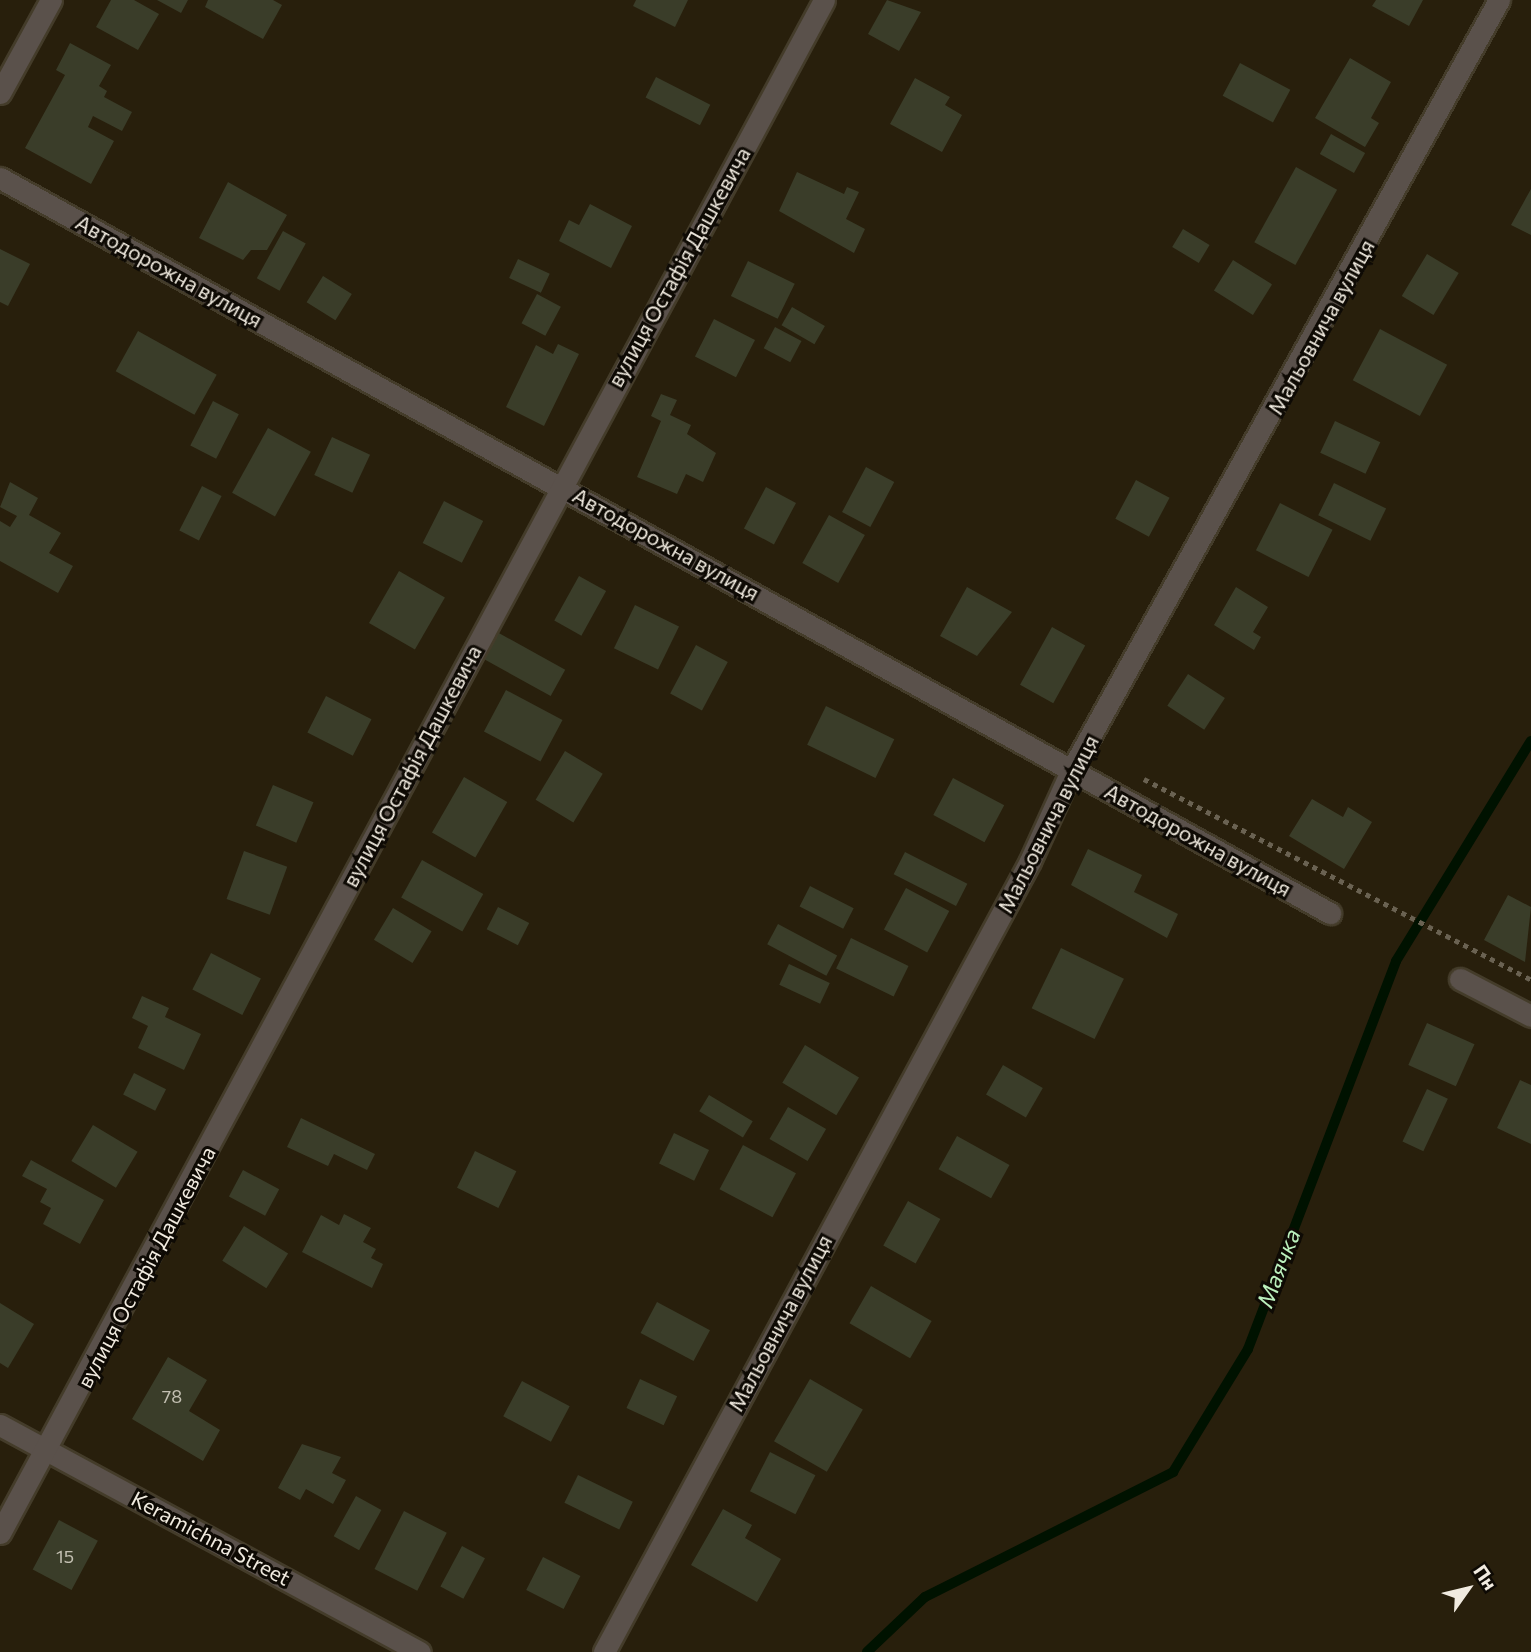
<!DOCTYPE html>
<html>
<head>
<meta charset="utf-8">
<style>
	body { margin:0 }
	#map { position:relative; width:1531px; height:1652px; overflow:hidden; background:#281f0c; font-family:Commissioner,sans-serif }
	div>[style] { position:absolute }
	.stream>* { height:10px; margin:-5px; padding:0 5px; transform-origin:5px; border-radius:5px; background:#001200 }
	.building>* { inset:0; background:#3a3d29; transform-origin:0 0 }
	.path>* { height:4.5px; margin-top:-2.25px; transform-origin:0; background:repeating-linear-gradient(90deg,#6a6252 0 5px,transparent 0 10px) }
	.roads { filter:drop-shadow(2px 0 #443c2a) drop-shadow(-2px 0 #443c2a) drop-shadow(0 2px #443c2a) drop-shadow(0 -2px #443c2a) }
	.minor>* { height:21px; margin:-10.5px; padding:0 10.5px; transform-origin:10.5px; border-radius:10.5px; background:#5a514b }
	.tertiary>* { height:21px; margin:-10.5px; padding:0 10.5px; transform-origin:10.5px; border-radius:10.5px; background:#5a514b }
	span { translate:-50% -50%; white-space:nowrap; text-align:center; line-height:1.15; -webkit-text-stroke:6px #0e0a04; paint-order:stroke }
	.number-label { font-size:18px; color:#c3c0b2 }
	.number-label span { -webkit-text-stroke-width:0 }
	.street-label { font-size:21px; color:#f1ebe0 }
	.water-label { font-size:23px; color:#bcf1bd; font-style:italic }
	.north { position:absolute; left:1433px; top:1554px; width:70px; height:70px; -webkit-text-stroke:5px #0e0a04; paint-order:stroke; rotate:56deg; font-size:19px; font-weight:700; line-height:28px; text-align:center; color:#f1ebe0 }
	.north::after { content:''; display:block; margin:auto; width:24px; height:32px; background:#f1ebe0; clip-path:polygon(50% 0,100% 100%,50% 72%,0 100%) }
</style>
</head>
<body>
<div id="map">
	<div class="stream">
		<div style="left:867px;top:1652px;width:80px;rotate:-43.5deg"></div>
		<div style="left:925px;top:1597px;width:278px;rotate:-26.7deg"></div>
		<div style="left:1173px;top:1472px;width:144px;rotate:-58.6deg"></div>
		<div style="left:1248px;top:1349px;width:415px;rotate:-69.1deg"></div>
		<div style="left:1396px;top:961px;width:258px;rotate:-58.5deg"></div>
	</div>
	<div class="building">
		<div style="clip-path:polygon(111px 0,134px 0,159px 14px,138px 50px,96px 27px)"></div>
		<div style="clip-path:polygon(157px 0,188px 0,181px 13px)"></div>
		<div style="clip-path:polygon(208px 0,273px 0,282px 5px,263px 39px,205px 7px)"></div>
		<div style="clip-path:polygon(636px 0,688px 0,675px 27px,633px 6px)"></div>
		<div style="clip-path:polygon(887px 0,921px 12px,899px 51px,868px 34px)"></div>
		<div style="clip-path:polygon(1376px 0,1423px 0,1409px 26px,1372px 6px)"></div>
		<div style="clip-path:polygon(70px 43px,111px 65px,99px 86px,107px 91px,104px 97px,132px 112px,122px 131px,93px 116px,88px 127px,114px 141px,91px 184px,25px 148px,65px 75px,56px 70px)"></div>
		<div style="clip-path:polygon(1350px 58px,1391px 82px,1371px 118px,1379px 123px,1365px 147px,1315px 118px)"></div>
		<div style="left:1240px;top:63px;width:57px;height:37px;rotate:28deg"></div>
		<div style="left:656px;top:77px;width:61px;height:23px;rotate:27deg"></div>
		<div style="clip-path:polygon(915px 78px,950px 97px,945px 105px,962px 115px,942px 152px,890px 124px)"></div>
		<div style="left:1331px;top:134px;width:39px;height:23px;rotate:29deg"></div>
		<div style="left:1296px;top:167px;width:47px;height:86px;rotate:29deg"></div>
		<div style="clip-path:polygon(797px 172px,844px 194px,847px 187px,859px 192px,846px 219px,865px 229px,854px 253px,779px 211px)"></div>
		<div style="clip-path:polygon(228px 182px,287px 215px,267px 250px,251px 250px,243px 260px,199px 238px)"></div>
		<div style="clip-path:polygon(1531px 189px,1531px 235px,1511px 225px)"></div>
		<div style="clip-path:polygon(590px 204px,632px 226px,611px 268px,559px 241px,569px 220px,579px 225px)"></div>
		<div style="left:1183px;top:229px;width:31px;height:21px;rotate:31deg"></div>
		<div style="left:283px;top:231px;width:26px;height:54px;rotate:29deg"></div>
		<div style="clip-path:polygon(0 249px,30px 264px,8px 306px,0 302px)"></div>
		<div style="left:1427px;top:254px;width:37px;height:49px;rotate:31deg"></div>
		<div style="left:518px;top:259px;width:35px;height:21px;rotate:25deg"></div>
		<div style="left:1233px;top:260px;width:46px;height:36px;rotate:32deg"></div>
		<div style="left:748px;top:261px;width:52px;height:39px;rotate:26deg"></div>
		<div style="left:323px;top:276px;width:34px;height:31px;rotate:32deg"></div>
		<div style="left:537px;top:294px;width:27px;height:33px;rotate:28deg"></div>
		<div style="left:792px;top:307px;width:38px;height:21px;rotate:30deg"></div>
		<div style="left:714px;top:319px;width:46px;height:42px;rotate:27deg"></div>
		<div style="left:775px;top:327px;width:30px;height:24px;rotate:28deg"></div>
		<div style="left:1380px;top:329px;width:76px;height:58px;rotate:28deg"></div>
		<div style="left:138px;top:331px;width:90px;height:46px;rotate:29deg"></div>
		<div style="clip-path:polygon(558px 344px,579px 354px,544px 426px,506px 407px,536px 345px,553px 354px)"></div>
		<div style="clip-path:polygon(661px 394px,677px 400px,670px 415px,691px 425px,687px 434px,716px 453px,703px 482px,686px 474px,677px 494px,637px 477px,661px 421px,651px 416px)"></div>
		<div style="left:213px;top:401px;width:29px;height:50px;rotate:27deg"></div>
		<div style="left:1335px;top:421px;width:50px;height:35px;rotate:25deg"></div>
		<div style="left:268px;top:428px;width:49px;height:74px;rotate:29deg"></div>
		<div style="left:332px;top:437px;width:42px;height:42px;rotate:25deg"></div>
		<div style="left:866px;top:467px;width:32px;height:51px;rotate:28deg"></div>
		<div style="left:1136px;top:480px;width:38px;height:44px;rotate:28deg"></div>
		<div style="clip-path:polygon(10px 482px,38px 498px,29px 515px,61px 533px,49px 553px,73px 566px,58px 593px,0 561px,0 521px,10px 527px,17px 516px,0 507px)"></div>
		<div style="left:1334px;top:483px;width:58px;height:36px;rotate:26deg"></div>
		<div style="left:202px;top:486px;width:22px;height:50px;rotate:27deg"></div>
		<div style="left:766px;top:487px;width:34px;height:47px;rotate:28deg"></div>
		<div style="left:444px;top:501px;width:44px;height:47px;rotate:27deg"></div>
		<div style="left:1280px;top:503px;width:59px;height:53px;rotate:27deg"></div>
		<div style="left:829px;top:515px;width:41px;height:55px;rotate:29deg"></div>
		<div style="left:399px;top:571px;width:53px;height:60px;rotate:30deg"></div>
		<div style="left:579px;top:576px;width:31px;height:51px;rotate:29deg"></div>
		<div style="clip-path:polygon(967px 587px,1012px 612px,977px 656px,940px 636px)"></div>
		<div style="clip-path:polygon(1236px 587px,1268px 607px,1253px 632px,1261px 637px,1254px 650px,1214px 625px)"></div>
		<div style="left:635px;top:605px;width:49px;height:48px;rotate:26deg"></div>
		<div style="left:1052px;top:627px;width:38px;height:66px;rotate:29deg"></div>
		<div style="left:497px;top:632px;width:78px;height:30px;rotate:29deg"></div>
		<div style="left:696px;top:645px;width:36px;height:55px;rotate:28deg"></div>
		<div style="left:1188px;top:674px;width:44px;height:38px;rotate:33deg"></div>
		<div style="left:506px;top:690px;width:64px;height:47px;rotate:28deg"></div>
		<div style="left:326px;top:696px;width:51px;height:41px;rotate:27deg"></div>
		<div style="left:826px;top:706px;width:76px;height:43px;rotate:26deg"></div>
		<div style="left:565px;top:751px;width:44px;height:57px;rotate:31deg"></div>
		<div style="left:464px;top:777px;width:50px;height:64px;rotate:30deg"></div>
		<div style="left:953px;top:778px;width:58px;height:42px;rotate:28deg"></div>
		<div style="left:273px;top:785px;width:44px;height:44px;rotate:23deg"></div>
		<div style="clip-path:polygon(1312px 799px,1343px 817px,1348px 807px,1372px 822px,1344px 869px,1289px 836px)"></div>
		<div style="clip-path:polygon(1088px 849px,1142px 875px,1134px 892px,1178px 914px,1167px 938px,1071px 885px)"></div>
		<div style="left:244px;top:851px;width:46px;height:51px;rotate:20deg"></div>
		<div style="left:905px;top:852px;width:70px;height:25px;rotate:27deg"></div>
		<div style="left:422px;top:860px;width:70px;height:43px;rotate:29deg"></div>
		<div style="left:810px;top:886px;width:49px;height:23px;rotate:27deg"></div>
		<div style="left:906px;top:888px;width:49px;height:47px;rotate:28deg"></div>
		<div style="clip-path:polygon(1508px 895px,1531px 907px,1525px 962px,1484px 940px)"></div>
		<div style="left:498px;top:907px;width:35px;height:25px;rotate:27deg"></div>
		<div style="left:393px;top:908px;width:45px;height:37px;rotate:31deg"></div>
		<div style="left:778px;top:924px;width:67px;height:23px;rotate:28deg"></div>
		<div style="left:851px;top:938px;width:64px;height:34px;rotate:26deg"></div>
		<div style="left:1061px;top:948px;width:70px;height:67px;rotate:26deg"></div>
		<div style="left:211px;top:953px;width:56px;height:41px;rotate:27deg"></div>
		<div style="left:789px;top:964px;width:45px;height:23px;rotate:25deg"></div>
		<div style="clip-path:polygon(142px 996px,169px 1008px,165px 1017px,201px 1034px,184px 1070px,138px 1048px,148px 1026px,132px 1018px)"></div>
		<div style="left:1427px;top:1023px;width:52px;height:46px;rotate:24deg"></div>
		<div style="left:805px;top:1045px;width:63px;height:44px;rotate:31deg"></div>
		<div style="left:1003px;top:1065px;width:46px;height:34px;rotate:30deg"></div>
		<div style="left:134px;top:1073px;width:36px;height:24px;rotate:27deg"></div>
		<div style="clip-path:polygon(1520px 1080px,1531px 1085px,1531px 1144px,1497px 1128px)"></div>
		<div style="left:1427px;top:1089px;width:23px;height:58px;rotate:25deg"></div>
		<div style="left:709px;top:1095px;width:51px;height:19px;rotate:31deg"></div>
		<div style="left:788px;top:1107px;width:44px;height:37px;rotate:30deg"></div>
		<div style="clip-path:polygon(301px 1118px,375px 1154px,367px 1170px,334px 1154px,328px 1166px,287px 1147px)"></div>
		<div style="left:93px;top:1125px;width:52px;height:42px;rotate:31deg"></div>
		<div style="left:674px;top:1133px;width:39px;height:34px;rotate:26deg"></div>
		<div style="left:957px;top:1136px;width:60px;height:38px;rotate:29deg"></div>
		<div style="left:743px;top:1145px;width:60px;height:50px;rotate:28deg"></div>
		<div style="left:475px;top:1151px;width:46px;height:41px;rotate:26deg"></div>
		<div style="clip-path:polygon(31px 1160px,104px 1200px,80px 1244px,43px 1224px,51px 1208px,40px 1202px,47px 1189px,22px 1176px)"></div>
		<div style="left:243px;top:1170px;width:41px;height:30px;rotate:28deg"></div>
		<div style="left:908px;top:1201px;width:37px;height:51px;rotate:29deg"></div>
		<div style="clip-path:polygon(344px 1214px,371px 1228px,363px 1242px,376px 1249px,371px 1258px,383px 1264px,372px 1288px,302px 1252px,321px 1215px,339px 1225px)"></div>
		<div style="left:244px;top:1226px;width:52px;height:41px;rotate:32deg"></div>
		<div style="left:871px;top:1286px;width:70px;height:43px;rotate:30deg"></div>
		<div style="left:657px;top:1302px;width:60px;height:35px;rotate:28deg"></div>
		<div style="clip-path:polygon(0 1303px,34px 1324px,8px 1368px,0 1363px)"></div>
		<div style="clip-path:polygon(168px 1357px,207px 1380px,189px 1411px,220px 1430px,203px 1461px,132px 1419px)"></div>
		<div style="left:640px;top:1379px;width:41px;height:32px;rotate:25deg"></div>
		<div style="left:810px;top:1379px;width:61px;height:72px;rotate:30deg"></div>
		<div style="left:522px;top:1381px;width:54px;height:40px;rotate:28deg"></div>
		<div style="clip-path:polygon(302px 1444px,341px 1457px,332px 1473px,346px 1480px,333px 1504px,306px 1489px,300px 1500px,278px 1488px)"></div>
		<div style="left:770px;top:1452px;width:51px;height:44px;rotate:27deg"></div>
		<div style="left:578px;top:1475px;width:61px;height:31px;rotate:26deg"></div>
		<div style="left:356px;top:1496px;width:29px;height:46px;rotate:29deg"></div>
		<div style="clip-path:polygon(723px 1509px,752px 1525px,745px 1538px,781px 1559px,757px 1602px,691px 1565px)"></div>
		<div style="left:404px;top:1511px;width:48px;height:65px;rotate:27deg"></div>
		<div style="left:59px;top:1520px;width:44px;height:56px;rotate:28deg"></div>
		<div style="left:462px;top:1546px;width:26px;height:46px;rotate:28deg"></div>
		<div style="left:543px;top:1557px;width:42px;height:37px;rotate:27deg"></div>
	</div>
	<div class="path">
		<div style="left:1144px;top:779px;width:436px;rotate:27.4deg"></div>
	</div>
	<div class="roads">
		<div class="minor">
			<div style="left:0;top:178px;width:1520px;rotate:28.93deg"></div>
			<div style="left:1460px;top:979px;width:80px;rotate:27.5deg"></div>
			<div style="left:0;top:1425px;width:477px;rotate:28.4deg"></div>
			<div style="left:0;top:1533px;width:1740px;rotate:-61.74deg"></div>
			<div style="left:604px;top:1652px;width:898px;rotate:-61.69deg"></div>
			<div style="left:1030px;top:861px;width:101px;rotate:-65.5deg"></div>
			<div style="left:1072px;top:769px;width:880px;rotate:-60.96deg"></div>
		</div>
		<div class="tertiary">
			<div style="left:0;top:93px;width:106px;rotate:-61.3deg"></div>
		</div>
	</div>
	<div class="number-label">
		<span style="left:172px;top:1396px">78</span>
		<span style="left:65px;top:1556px">15</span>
	</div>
	<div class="street-label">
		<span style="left:679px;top:267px;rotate:-61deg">вулиця Остафія Дашкевича</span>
		<span style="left:169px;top:271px;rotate:29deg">Автодорожна вулиця</span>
		<span style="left:1321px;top:327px;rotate:-61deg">Мальовнича вулиця</span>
		<span style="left:666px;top:544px;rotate:29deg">Автодорожна вулиця</span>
		<span style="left:412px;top:766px;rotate:-62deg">вулиця Остафія Дашкевича</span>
		<span style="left:1048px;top:824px;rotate:-63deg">Мальовнича вулиця</span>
		<span style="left:1198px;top:840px;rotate:29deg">Автодорожна вулиця</span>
		<span style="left:146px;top:1267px;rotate:-62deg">вулиця Остафія Дашкевича</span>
		<span style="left:780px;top:1323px;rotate:-62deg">Мальовнича вулиця</span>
		<span style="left:211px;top:1538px;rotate:28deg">Keramichna Street</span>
	</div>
	<div class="water-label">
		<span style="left:1278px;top:1268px;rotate:-69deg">Маячка</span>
	</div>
	<div class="north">Пн</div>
</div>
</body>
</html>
